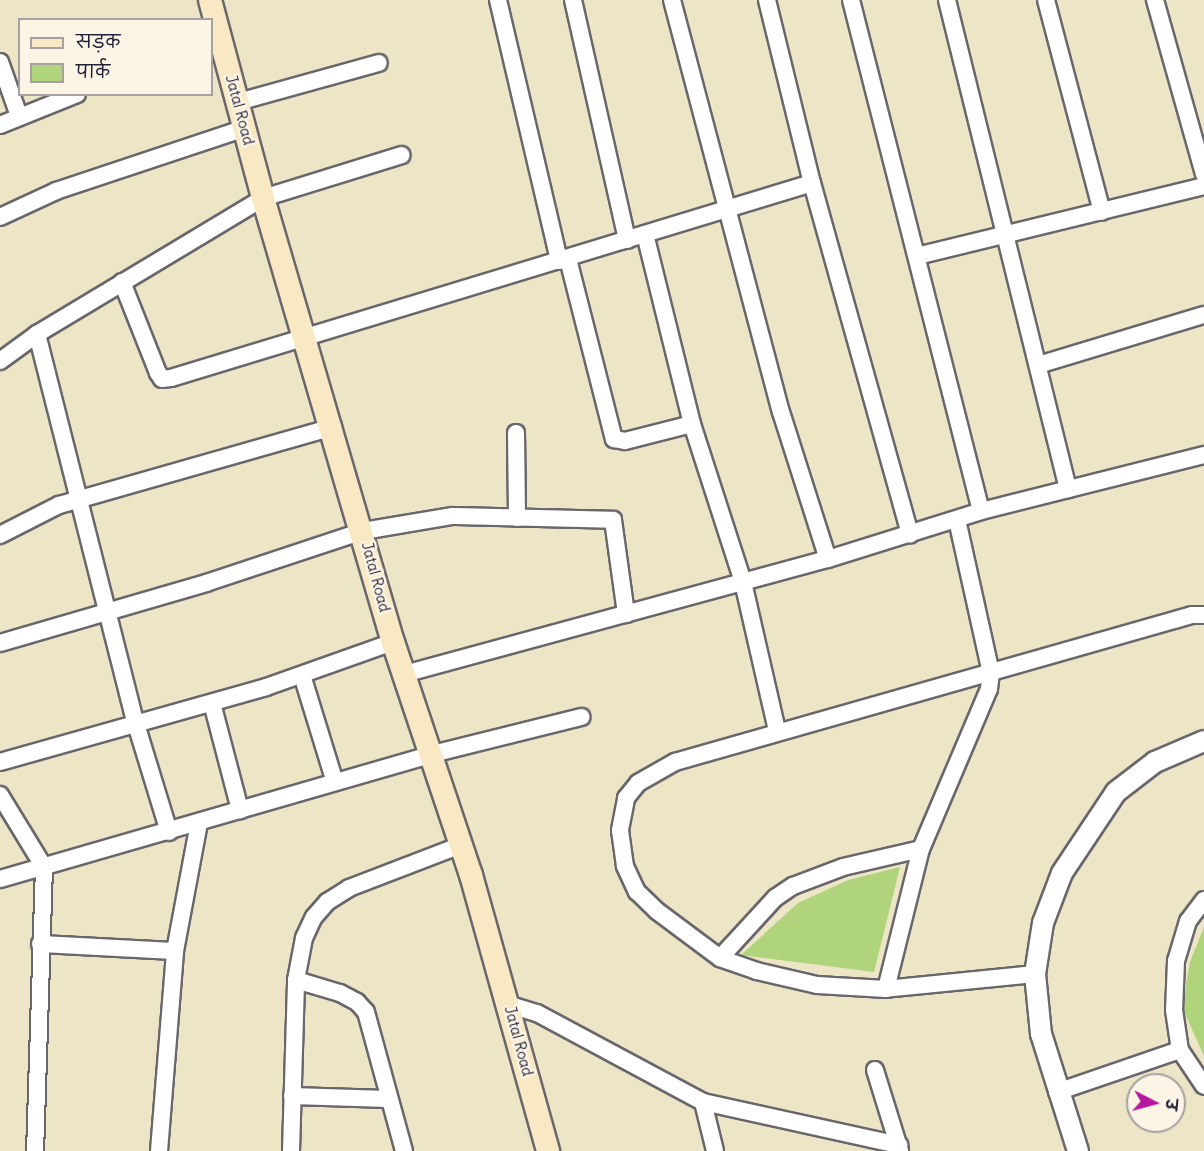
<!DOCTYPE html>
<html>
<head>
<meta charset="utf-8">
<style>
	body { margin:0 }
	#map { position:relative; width:1204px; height:1151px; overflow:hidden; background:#ece5c6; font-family:Delius,"Playpen Sans Deva",sans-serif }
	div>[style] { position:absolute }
	.green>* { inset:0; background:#b0d47c }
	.roads { filter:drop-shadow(2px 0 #69666c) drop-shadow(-2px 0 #69666c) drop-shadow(0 2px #69666c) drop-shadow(0 -2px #69666c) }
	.minor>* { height:16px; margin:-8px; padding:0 8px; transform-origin:8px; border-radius:8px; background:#fff }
	.tertiary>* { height:20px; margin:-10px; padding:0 10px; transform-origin:10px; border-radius:10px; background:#fff }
	.secondary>* { height:22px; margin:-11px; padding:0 11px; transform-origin:11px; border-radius:11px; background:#f8e8c3 }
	span { translate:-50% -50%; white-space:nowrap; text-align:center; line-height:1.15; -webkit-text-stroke:5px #fcf5e5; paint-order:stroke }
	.street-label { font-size:15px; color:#22223b }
	.legend { position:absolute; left:18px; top:18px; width:195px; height:78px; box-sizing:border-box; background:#fcf5e5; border:2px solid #a5a1a1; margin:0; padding:8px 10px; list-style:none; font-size:18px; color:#22223b }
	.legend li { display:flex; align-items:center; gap:12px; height:30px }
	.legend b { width:30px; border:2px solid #a5a1a1 }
	.north { position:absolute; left:1126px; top:1073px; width:60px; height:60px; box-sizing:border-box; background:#fcf5e5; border:2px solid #a5a1a1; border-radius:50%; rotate:96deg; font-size:16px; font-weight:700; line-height:24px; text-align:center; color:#22223b }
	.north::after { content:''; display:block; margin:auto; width:21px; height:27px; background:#b5179e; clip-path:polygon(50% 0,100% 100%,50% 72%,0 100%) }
</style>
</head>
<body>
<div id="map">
	<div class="green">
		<div style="clip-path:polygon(900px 867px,874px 972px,741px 955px,798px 903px,848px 880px)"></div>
		<div style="clip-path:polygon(1204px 927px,1204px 1056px,1182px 1007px,1190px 962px)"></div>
	</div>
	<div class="roads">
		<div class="minor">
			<div style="left:498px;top:0;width:268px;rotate:76.8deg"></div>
			<div style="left:573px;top:0;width:246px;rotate:77.3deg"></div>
			<div style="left:672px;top:0;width:426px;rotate:75.2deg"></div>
			<div style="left:781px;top:412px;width:154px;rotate:72.3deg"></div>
			<div style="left:767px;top:0;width:188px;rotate:76.2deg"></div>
			<div style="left:812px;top:183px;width:365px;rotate:74.4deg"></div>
			<div style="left:851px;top:0;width:527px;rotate:75.73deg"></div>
			<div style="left:947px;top:0;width:504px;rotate:76.1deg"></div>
			<div style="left:1046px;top:0;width:219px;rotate:75.2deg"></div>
			<div style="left:1155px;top:0;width:181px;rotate:74.3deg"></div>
			<div style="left:0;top:62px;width:57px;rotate:70.6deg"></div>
			<div style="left:238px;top:102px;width:146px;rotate:-15.5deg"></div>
			<div style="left:0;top:125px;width:83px;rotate:-21.9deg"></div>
			<div style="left:0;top:217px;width:62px;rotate:-24.9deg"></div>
			<div style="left:56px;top:191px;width:199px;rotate:-18.4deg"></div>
			<div style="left:645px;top:234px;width:196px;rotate:76.1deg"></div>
			<div style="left:692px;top:424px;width:166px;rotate:72.1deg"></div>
			<div style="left:743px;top:582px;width:152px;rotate:77.1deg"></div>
			<div style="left:917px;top:256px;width:295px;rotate:-13.7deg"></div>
			<div style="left:568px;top:259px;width:186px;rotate:75.7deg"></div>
			<div style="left:614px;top:439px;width:11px;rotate:10deg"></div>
			<div style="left:625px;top:441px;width:69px;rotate:-14.2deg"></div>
			<div style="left:122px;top:282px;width:98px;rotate:68.4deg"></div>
			<div style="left:158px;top:373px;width:7px;rotate:56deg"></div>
			<div style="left:162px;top:379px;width:9px;rotate:-6deg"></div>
			<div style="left:171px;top:378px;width:670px;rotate:-16.92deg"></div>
			<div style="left:37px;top:334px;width:402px;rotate:75.8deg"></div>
			<div style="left:136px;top:724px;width:113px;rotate:73deg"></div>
			<div style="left:0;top:361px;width:46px;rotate:-36.1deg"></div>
			<div style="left:37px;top:334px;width:264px;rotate:-31deg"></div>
			<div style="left:263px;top:198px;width:145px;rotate:-17.2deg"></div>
			<div style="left:1038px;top:365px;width:173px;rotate:-16.8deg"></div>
			<div style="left:516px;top:433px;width:85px;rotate:89.3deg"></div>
			<div style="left:0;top:535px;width:66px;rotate:-27deg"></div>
			<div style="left:59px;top:505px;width:285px;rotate:-15.9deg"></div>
			<div style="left:0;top:643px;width:215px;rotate:-16.2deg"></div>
			<div style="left:206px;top:583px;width:165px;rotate:-18.3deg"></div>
			<div style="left:363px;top:531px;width:91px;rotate:-9.5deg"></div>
			<div style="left:453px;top:516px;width:160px;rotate:1.4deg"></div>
			<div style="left:613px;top:520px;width:95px;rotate:82.1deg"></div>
			<div style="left:404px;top:674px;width:439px;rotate:-15.2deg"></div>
			<div style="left:828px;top:559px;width:160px;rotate:-17.4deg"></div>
			<div style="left:981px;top:511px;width:230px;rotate:-14.1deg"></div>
			<div style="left:302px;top:675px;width:112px;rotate:72.9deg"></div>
			<div style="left:212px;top:703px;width:111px;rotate:75.3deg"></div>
			<div style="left:0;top:762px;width:276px;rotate:-15.7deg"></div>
			<div style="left:266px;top:687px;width:135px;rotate:-19.5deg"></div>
			<div style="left:0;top:795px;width:84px;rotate:58.6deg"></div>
			<div style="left:44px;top:867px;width:284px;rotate:91.8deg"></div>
			<div style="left:0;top:879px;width:450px;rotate:-16.1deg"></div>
			<div style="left:432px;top:754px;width:154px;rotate:-13.9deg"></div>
			<div style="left:1204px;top:900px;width:26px;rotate:127deg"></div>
			<div style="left:1188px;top:921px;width:42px;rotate:106.7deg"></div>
			<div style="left:1176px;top:961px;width:49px;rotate:92.3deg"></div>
			<div style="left:1174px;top:1010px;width:40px;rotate:81.5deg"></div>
			<div style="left:1180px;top:1050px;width:43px;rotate:56.3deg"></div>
			<div style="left:40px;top:944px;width:135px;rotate:3deg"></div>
			<div style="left:720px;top:958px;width:81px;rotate:-47.5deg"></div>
			<div style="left:775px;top:898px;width:22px;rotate:-34deg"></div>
			<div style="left:793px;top:886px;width:53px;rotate:-20.8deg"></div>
			<div style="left:843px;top:867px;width:80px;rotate:-13deg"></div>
			<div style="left:1035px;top:974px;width:150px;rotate:174.3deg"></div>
			<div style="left:886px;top:989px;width:69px;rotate:-176.7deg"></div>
			<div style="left:817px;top:985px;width:62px;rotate:-166.9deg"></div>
			<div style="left:757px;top:971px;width:39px;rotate:-161deg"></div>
			<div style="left:720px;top:958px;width:79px;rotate:-143.3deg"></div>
			<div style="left:657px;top:911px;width:28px;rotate:-136deg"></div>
			<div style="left:637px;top:892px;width:29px;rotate:-115deg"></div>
			<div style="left:625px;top:866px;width:36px;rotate:-98deg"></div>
			<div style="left:620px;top:830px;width:33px;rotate:-79deg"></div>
			<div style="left:626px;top:798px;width:19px;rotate:-51deg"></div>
			<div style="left:638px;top:783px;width:43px;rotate:-29.6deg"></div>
			<div style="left:675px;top:762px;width:537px;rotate:-15.87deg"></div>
			<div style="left:1192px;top:615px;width:12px"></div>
			<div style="left:296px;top:980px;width:46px;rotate:16.5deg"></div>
			<div style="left:340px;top:993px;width:19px;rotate:28deg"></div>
			<div style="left:357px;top:1002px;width:13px;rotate:48deg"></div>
			<div style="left:366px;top:1012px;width:144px;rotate:74.7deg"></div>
			<div style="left:886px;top:989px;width:144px;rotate:-76deg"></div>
			<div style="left:921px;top:849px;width:174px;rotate:-67deg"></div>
			<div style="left:989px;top:689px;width:16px;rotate:-83deg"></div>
			<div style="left:991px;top:673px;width:157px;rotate:-102.5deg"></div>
			<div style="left:510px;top:1005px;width:28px;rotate:17deg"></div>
			<div style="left:537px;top:1013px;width:188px;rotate:28.2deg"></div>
			<div style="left:703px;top:1102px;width:50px;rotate:76.2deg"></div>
			<div style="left:875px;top:1070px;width:85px;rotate:72.8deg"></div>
			<div style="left:1057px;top:1092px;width:130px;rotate:-18.9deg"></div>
			<div style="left:292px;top:1096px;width:96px;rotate:1.8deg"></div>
			<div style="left:703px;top:1102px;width:201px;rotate:12.4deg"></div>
			<div style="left:159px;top:1151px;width:201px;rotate:-85.4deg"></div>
			<div style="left:175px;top:951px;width:130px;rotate:-79.4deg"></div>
			<div style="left:291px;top:1151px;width:171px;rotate:-88.3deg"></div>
			<div style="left:296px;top:980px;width:43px;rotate:-79.2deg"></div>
			<div style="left:304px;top:938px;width:23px;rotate:-65deg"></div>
			<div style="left:314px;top:917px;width:20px;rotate:-49deg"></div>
			<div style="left:327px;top:902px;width:26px;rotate:-32deg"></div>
			<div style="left:349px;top:888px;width:120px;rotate:-21deg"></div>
		</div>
		<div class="tertiary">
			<div style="left:1078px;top:1151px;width:123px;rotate:-107.5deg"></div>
			<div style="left:1041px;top:1034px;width:60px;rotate:-95.7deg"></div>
			<div style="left:1035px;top:974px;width:52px;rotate:-81.1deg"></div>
			<div style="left:1043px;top:923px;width:53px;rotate:-69.2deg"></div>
			<div style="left:1062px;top:873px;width:97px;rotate:-56.3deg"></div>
			<div style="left:1116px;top:792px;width:49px;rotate:-37.6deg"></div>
			<div style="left:1155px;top:762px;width:53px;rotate:-23.2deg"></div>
		</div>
		<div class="secondary">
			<div style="left:210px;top:0;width:205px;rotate:75deg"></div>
			<div style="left:263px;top:198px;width:463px;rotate:73.7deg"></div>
			<div style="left:393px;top:642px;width:246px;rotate:71.5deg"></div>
			<div style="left:471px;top:875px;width:287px;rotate:74.4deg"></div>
		</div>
	</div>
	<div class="street-label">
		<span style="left:240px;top:110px;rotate:75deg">Jatal Road</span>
		<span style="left:376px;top:577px;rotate:75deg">Jatal Road</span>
		<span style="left:519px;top:1041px;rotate:75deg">Jatal Road</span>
	</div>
	<ul class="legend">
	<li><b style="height:8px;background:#f8e8c3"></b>सड़क</li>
	<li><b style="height:16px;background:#b0d47c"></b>पार्क</li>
	</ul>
	<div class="north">उ</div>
</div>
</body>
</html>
